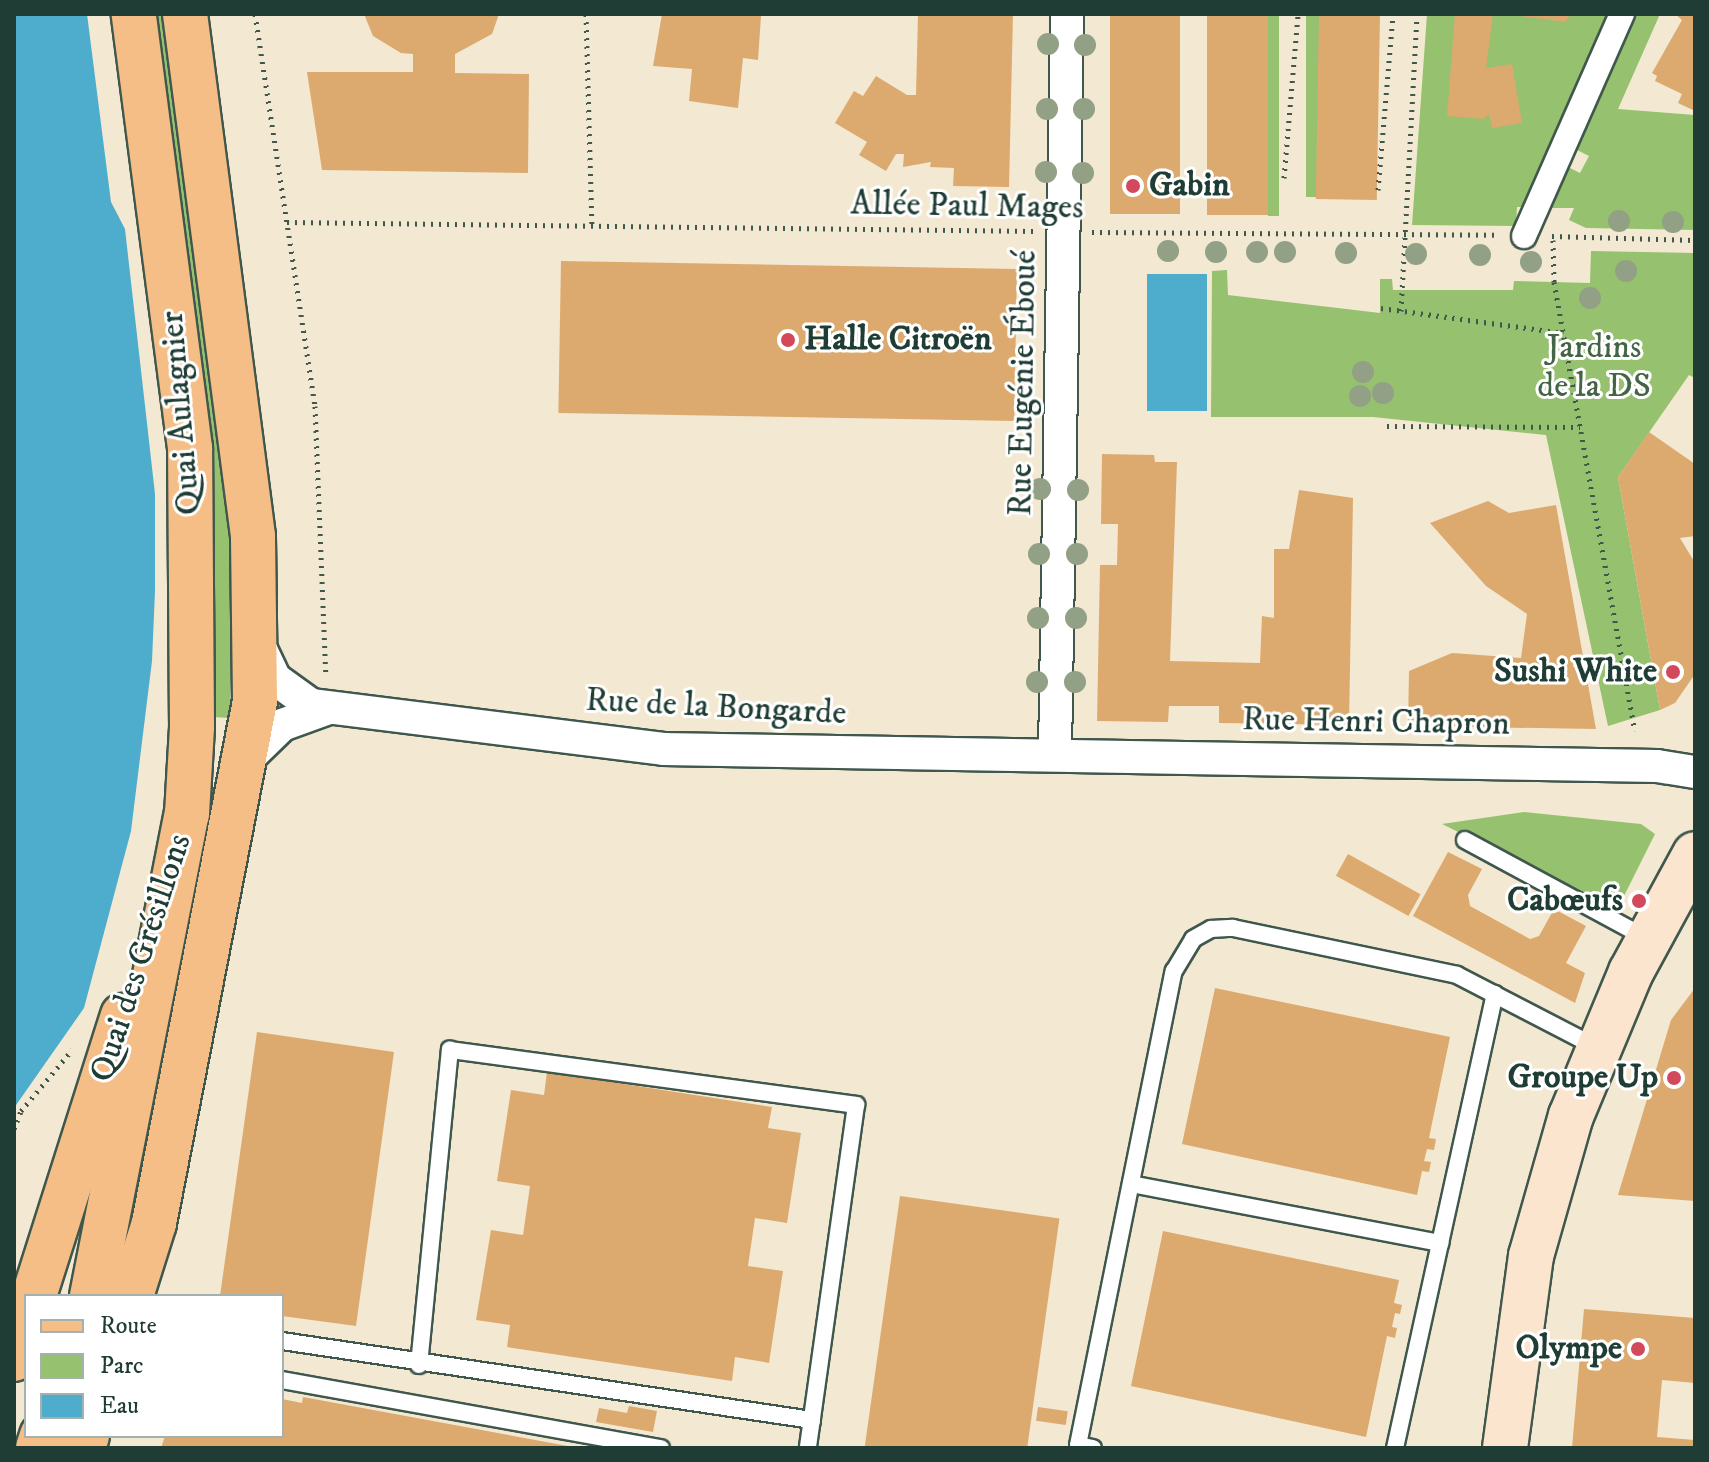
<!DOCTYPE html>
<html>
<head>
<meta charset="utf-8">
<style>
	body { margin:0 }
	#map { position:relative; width:1709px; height:1462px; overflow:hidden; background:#f3e8d1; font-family:"IM FELL DW Pica",serif }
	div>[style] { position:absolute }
	.green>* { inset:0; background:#96c16f; transform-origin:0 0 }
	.water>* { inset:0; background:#4eaccc; transform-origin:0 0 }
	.building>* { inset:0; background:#dcaa6e; transform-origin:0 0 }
	.path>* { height:5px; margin-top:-2.5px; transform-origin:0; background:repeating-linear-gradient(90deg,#3f574c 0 2px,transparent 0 8px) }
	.roads { filter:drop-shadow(2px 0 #3f574c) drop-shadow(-2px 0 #3f574c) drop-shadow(0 2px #3f574c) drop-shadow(0 -2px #3f574c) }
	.service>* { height:16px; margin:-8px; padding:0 8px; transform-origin:8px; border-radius:8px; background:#fff }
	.pedestrian>* { height:24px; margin:-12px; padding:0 12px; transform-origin:12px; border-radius:12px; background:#fff }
	.minor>* { height:32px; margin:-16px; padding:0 16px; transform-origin:16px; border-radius:16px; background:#fff }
	.secondary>* { height:44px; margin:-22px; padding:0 22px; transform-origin:22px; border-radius:22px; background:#fbe5cf }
	.primary>* { height:44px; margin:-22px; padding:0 22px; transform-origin:22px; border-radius:22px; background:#f6be87 }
	.trees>* { width:22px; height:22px; margin:-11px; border-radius:50%; background:#92a085 }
	.dots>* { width:22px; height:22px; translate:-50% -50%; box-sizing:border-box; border:4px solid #fff; border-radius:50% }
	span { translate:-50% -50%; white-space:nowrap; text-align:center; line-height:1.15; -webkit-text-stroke:6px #fff; paint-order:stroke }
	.poi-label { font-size:34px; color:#1f3d34; font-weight:700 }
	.left { translate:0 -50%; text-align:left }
	.right { translate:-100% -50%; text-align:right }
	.street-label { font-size:34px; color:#1f3d34 }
	.park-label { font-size:34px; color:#436546 }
	.frame { position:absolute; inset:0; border:16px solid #1f3d34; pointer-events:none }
	.legend { position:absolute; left:24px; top:1294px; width:260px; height:144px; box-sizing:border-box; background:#fff; border:2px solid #a5b1ae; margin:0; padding:10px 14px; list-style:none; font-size:24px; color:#1f3d34 }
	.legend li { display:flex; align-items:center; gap:16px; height:40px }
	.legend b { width:40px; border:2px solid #a5b1ae }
</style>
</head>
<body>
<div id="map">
	<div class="green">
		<div style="clip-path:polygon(155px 14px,166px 14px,233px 530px,230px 718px,212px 717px,212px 482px)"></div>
		<div style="left:1268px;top:14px;width:11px;height:202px"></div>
		<div style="left:1306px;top:14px;width:13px;height:183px"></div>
		<div style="clip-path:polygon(1427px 14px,1615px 14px,1530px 207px,1517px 207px,1516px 226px,1412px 225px)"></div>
		<div style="clip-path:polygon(1630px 14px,1660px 14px,1618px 109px,1695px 115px,1695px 230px,1586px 228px,1569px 220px,1574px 208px,1545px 208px,1564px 165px,1580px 173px,1589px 156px,1571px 147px)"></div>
		<div style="clip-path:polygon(1591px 251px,1695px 253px,1695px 378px,1689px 375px,1618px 477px,1660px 710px,1608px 726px,1546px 435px,1373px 417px,1211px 417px,1212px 271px,1227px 270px,1228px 295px,1380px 313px,1380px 279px,1392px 279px,1393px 290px,1513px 290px,1514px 281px,1590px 283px)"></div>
		<div style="clip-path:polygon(1524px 812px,1641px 824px,1655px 834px,1617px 910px,1442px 824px)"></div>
	</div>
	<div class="water">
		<div style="clip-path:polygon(14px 14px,87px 14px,111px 202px,125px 229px,155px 494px,155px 591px,152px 661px,131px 831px,84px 1008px,14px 1108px)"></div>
		<div style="left:1147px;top:274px;width:60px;height:137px"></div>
	</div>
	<div class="building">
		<div style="clip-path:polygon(364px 14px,499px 14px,492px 34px,455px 54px,455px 73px,529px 74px,528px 173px,322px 170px,307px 72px,413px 72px,413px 54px,401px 53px,373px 36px)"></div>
		<div style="clip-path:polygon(662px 14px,761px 16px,758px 60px,743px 58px,738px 108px,689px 101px,692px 69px,653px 66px)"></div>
		<div style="clip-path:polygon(918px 14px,1013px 14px,1009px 187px,953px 186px,954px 168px,930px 167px,931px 162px,903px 167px,904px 154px,896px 154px,886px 171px,859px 155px,867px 142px,835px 123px,854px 91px,863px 96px,876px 76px,907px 95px,916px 95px)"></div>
		<div style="left:1110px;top:14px;width:70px;height:200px"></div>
		<div style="left:1207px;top:14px;width:61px;height:201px"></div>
		<div style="left:1319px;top:14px;width:61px;height:185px;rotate:1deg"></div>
		<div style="clip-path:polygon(1455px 14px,1493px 14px,1486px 68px,1512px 64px,1522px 123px,1492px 128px,1489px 114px,1484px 119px,1447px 116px)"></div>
		<div style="clip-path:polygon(1505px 14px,1570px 14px,1566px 22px)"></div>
		<div style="clip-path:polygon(1675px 14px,1695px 14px,1695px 111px,1678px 103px,1682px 94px,1655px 81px,1657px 76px,1652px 73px,1682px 20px)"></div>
		<div style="left:561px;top:261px;width:456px;height:152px;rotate:1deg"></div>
		<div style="clip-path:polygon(1649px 432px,1695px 464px,1695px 536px,1680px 538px,1695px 563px,1695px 674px,1675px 703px,1660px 710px,1618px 477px)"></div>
		<div style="clip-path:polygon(1102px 454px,1154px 455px,1155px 462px,1177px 462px,1170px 661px,1260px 663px,1262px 616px,1274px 618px,1274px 549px,1289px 549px,1299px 490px,1353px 498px,1349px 725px,1219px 723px,1219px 706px,1169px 706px,1168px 722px,1097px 721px,1100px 565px,1117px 565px,1118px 524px,1101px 524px)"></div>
		<div style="clip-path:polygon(1488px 501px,1509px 513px,1556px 505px,1596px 729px,1408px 726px,1409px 671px,1452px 653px,1521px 658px,1527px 614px,1486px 586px,1430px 523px)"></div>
		<div style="clip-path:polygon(1448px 852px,1482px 869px,1468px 895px,1470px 906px,1530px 939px,1539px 936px,1554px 909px,1586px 926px,1566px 963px,1585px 973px,1575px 1003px,1413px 916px)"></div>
		<div style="left:1348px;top:854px;width:83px;height:25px;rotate:29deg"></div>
		<div style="clip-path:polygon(1215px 988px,1450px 1037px,1429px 1138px,1436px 1139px,1434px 1150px,1427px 1149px,1424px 1161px,1431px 1162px,1429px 1172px,1422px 1171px,1417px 1195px,1182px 1144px)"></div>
		<div style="clip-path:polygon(1695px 988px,1695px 1201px,1618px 1195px,1671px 1020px)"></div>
		<div style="clip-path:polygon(257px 1032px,394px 1052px,356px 1326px,282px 1316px,282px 1296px,220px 1296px)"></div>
		<div style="clip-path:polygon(547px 1072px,772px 1107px,768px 1128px,801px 1133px,787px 1223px,755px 1218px,748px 1266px,783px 1271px,769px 1363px,735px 1357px,732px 1381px,507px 1347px,510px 1325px,476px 1320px,491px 1230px,523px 1235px,530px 1186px,497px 1181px,511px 1090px,544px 1095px)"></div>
		<div style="left:900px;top:1196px;width:161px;height:255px;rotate:8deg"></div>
		<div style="clip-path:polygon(1163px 1231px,1399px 1280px,1394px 1303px,1402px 1305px,1400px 1314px,1395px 1313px,1392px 1327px,1397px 1328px,1395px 1338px,1387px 1336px,1366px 1437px,1131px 1386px)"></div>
		<div style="clip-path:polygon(1584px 1309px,1695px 1318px,1695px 1383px,1662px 1380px,1657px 1437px,1695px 1440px,1695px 1448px,1572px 1448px)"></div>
		<div style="clip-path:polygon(303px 1397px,568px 1446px,568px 1448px,161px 1448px,165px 1436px,282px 1436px,282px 1399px,302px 1403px)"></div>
		<div style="clip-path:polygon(629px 1406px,657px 1411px,653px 1432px,596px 1422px,599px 1408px,627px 1413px)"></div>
		<div style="left:1038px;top:1407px;width:30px;height:14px;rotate:8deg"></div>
	</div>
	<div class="path">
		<div style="left:255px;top:14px;width:397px;rotate:81.3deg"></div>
		<div style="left:315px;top:406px;width:270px;rotate:87.7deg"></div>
		<div style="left:586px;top:14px;width:212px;rotate:88.4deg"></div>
		<div style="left:1284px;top:178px;width:165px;rotate:-85.1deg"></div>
		<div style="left:1378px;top:190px;width:177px;rotate:-85.1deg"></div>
		<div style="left:287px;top:222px;width:747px;rotate:0.69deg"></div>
		<div style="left:1092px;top:232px;width:406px;rotate:0.4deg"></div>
		<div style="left:1552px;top:236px;width:143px;rotate:1.6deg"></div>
		<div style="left:1553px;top:240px;width:42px;rotate:88.6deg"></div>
		<div style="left:1554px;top:282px;width:456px;rotate:79.8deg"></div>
		<div style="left:1381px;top:308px;width:184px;rotate:7.8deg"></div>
		<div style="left:1401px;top:311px;width:297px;rotate:-86.9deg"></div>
		<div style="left:1387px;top:426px;width:193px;rotate:0.3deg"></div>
		<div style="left:14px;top:1129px;width:19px;rotate:-69deg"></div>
		<div style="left:21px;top:1111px;width:80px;rotate:-50.1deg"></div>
	</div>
	<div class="roads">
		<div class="service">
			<div style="left:1465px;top:840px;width:206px;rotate:28.4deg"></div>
			<div style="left:1131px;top:1184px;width:315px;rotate:10.8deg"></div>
			<div style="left:282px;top:1341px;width:536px;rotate:8.48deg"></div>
			<div style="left:419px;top:1365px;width:317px;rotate:-84.4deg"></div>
			<div style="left:450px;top:1050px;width:410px;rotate:7.7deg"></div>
			<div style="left:856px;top:1105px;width:346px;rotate:98deg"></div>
			<div style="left:282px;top:1380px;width:385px;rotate:10.2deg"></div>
			<div style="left:1093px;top:1448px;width:15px;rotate:-169deg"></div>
			<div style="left:1078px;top:1445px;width:484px;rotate:-78.6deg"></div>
			<div style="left:1174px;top:971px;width:37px;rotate:-59deg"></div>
			<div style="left:1193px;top:939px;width:21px;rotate:-29deg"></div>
			<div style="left:1211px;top:929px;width:22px;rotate:-3deg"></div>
			<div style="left:1233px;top:928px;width:229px;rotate:11.8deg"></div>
			<div style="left:1457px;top:975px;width:157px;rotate:27.4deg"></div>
			<div style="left:1395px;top:1448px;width:465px;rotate:-77.6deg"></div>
		</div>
		<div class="pedestrian">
			<div style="left:1524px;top:236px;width:243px;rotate:-66.2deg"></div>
		</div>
		<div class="minor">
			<div style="left:257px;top:641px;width:42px;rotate:64.7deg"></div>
			<div style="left:275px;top:679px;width:44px;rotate:35.8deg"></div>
			<div style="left:311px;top:705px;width:355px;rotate:7.1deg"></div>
			<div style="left:663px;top:749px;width:994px;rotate:0.98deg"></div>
			<div style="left:1657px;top:766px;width:38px;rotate:9deg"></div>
			<div style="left:1055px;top:754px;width:740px;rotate:-89.07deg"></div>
			<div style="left:248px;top:758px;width:47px;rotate:-44.1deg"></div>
			<div style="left:282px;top:725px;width:47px;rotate:-20deg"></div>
		</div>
		<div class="secondary">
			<div style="left:1505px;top:1448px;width:194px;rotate:-82.3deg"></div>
			<div style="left:1531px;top:1256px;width:146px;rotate:-74.1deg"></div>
			<div style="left:1571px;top:1116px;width:156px;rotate:-67.4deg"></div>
			<div style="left:1631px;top:972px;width:134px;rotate:-61.5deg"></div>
		</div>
		<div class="primary">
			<div style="left:34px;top:1296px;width:294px;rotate:-72.4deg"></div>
			<div style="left:92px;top:1296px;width:491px;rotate:-78.9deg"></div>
			<div style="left:187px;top:814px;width:87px;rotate:-86.7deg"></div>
			<div style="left:192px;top:727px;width:279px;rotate:-90.4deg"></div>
			<div style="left:190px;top:448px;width:438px;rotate:-97.4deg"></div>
			<div style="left:131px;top:1296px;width:77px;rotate:-72.5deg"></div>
			<div style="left:154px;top:1223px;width:532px;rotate:-79.05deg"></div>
			<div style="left:255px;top:701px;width:165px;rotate:-90.7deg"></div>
			<div style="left:253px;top:536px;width:526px;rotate:-97.42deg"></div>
			<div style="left:14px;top:1359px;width:40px;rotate:-72deg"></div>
			<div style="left:38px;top:1448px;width:13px;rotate:-72deg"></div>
			<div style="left:83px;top:1448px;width:13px;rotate:-72deg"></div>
		</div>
	</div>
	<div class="trees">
		<div style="left:1048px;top:44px"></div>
		<div style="left:1085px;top:45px"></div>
		<div style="left:1047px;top:109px"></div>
		<div style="left:1084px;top:109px"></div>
		<div style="left:1046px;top:172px"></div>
		<div style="left:1083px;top:173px"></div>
		<div style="left:1619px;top:221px"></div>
		<div style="left:1673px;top:222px"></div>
		<div style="left:1168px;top:251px"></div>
		<div style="left:1216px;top:252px"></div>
		<div style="left:1257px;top:252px"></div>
		<div style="left:1285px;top:252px"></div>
		<div style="left:1346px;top:253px"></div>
		<div style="left:1416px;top:254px"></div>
		<div style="left:1480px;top:255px"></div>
		<div style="left:1531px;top:262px"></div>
		<div style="left:1626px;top:271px"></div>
		<div style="left:1590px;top:298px"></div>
		<div style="left:1363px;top:372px"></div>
		<div style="left:1383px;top:393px"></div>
		<div style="left:1360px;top:396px"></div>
		<div style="left:1040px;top:489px"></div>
		<div style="left:1078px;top:490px"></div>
		<div style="left:1039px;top:554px"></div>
		<div style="left:1077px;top:554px"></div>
		<div style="left:1038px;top:618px"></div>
		<div style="left:1076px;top:618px"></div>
		<div style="left:1037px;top:682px"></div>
		<div style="left:1075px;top:682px"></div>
	</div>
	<div class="dots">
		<div style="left:1133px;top:186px;background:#d1495b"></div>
		<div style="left:788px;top:340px;background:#d1495b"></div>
		<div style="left:1673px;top:672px;background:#d1495b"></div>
		<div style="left:1639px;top:901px;background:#d1495b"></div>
		<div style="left:1674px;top:1078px;background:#d1495b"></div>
		<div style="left:1638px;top:1349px;background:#d1495b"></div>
	</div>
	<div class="poi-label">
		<span class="left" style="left:1149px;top:186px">Gabin</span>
		<span class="left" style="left:804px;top:340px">Halle Citroën</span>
		<span class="right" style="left:1657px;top:672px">Sushi White</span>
		<span class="right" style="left:1623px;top:901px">Cabœufs</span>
		<span class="right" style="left:1658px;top:1078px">Groupe Up</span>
		<span class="right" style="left:1622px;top:1349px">Olympe</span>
	</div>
	<div class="street-label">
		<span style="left:967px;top:206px;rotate:1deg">Allée Paul Mages</span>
		<span style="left:1023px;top:383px;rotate:-89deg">Rue Eugénie Éboué</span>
		<span style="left:181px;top:413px;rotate:-95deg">Quai Aulagnier</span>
		<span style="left:716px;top:707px;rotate:3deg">Rue de la Bongarde</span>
		<span style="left:1376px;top:722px;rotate:1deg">Rue Henri Chapron</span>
		<span style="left:141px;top:958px;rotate:-72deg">Quai des Grésillons</span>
	</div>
	<div class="park-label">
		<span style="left:1594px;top:367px">Jardins<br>de la DS</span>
	</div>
	<div class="frame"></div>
	<ul class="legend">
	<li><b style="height:10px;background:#f6be87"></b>Route</li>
	<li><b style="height:22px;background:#96c16f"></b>Parc</li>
	<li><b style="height:22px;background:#4eaccc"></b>Eau</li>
	</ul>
</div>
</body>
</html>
